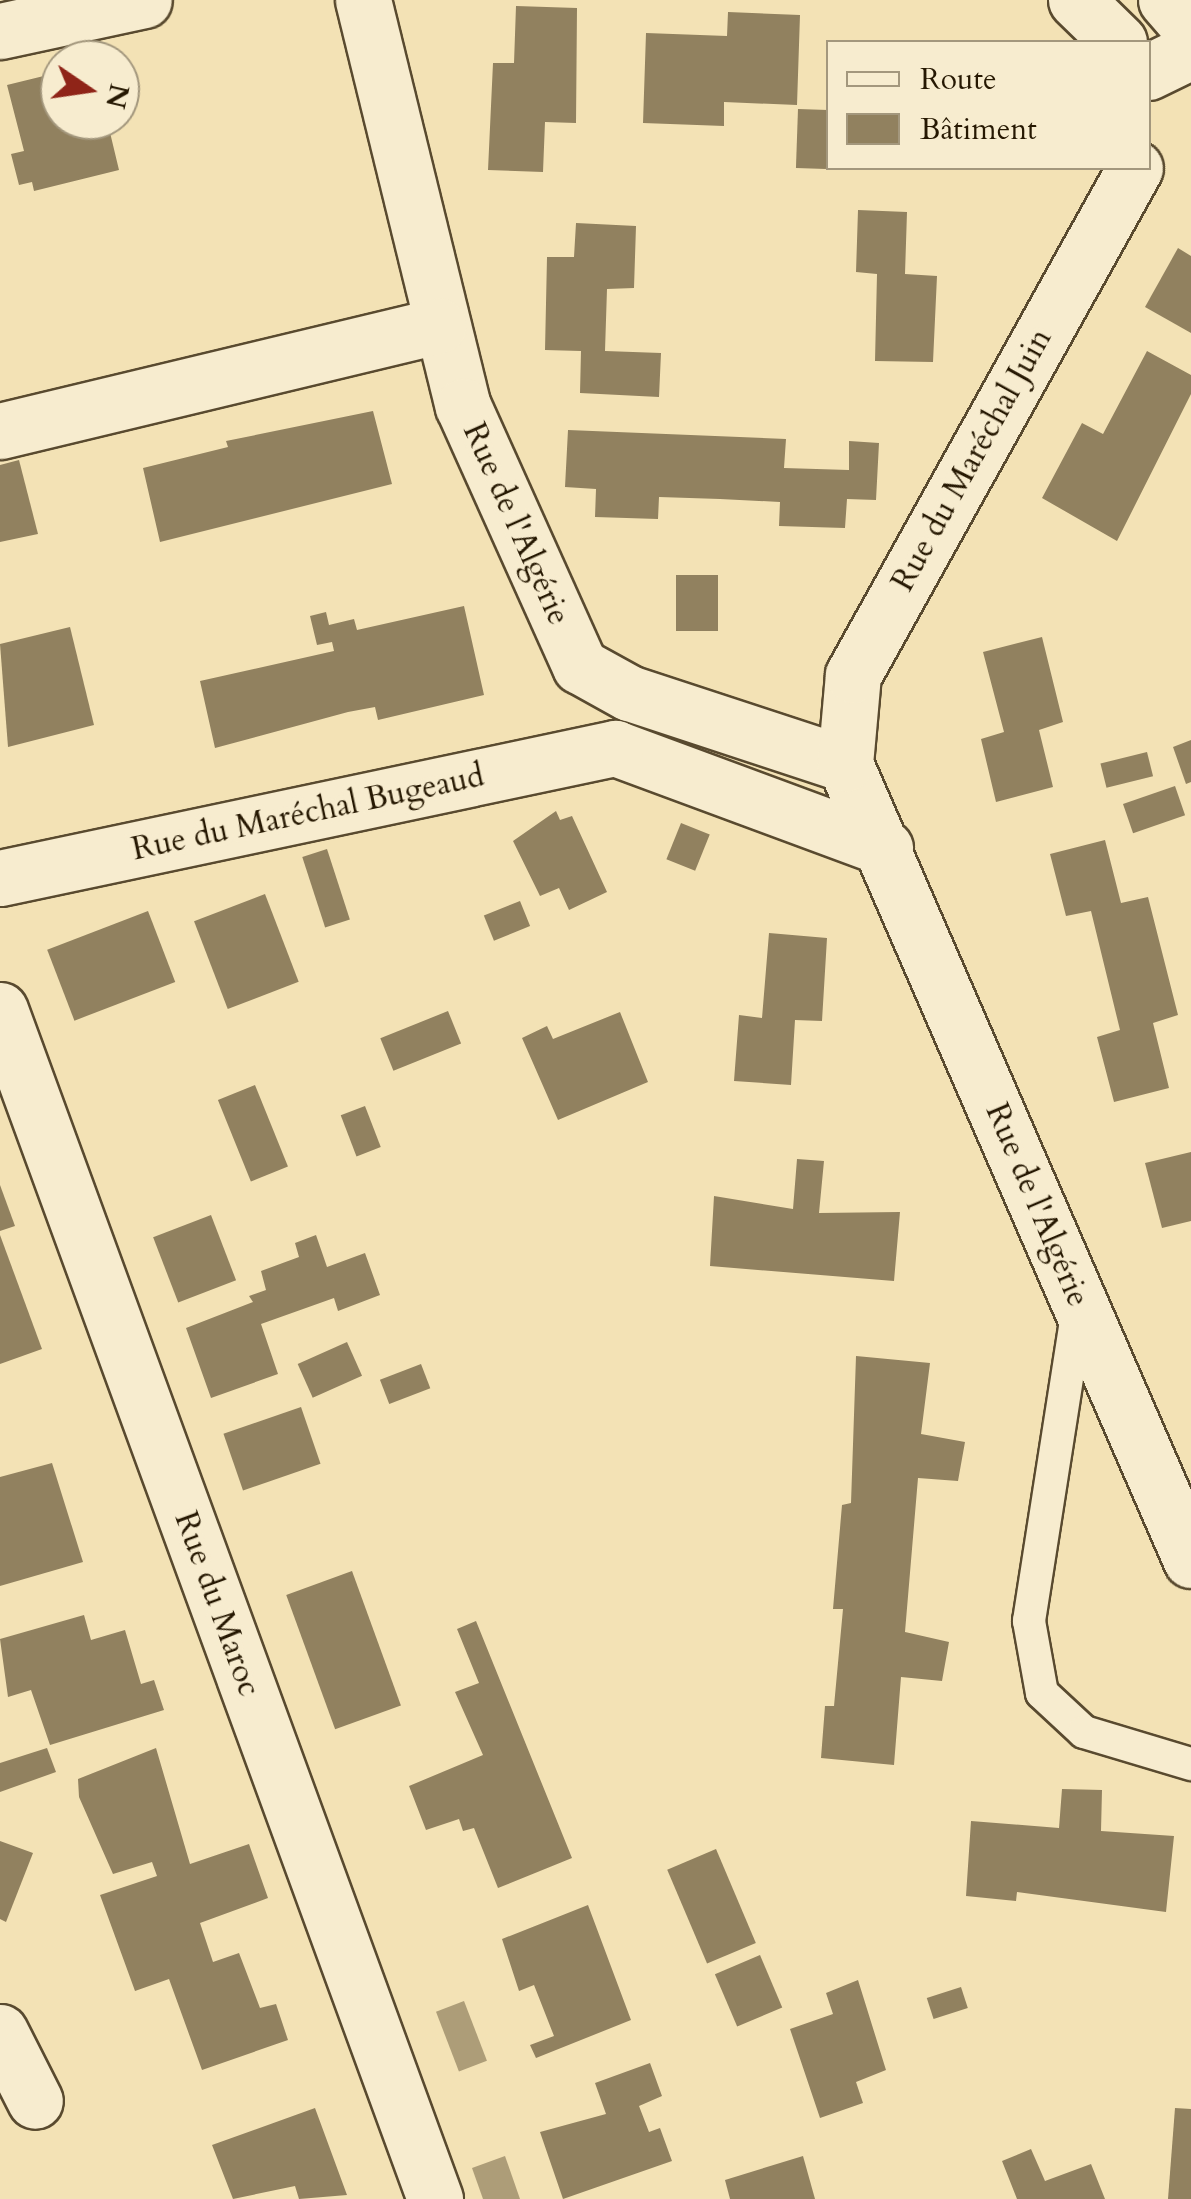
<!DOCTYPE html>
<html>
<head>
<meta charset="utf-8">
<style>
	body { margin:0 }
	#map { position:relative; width:1191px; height:2199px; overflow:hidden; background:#f3e2b5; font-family:Cardo,serif }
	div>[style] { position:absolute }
	.water>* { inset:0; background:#ad9d78; transform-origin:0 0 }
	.building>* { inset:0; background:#91815f; transform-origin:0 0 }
	.roads { filter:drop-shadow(2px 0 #594a2f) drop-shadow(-2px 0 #594a2f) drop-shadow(0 2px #594a2f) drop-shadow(0 -2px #594a2f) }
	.service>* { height:32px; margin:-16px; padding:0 16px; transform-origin:16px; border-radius:16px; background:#f7eccf }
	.minor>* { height:55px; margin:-27.5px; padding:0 27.5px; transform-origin:27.5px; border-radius:27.5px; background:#f7eccf }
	span { translate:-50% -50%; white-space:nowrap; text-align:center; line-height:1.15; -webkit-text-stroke:10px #f7eccf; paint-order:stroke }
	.street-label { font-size:32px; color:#261802 }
	.legend { position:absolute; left:826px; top:40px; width:325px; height:130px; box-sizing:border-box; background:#f7eccf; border:2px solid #a3977d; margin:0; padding:12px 18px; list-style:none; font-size:30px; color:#261802 }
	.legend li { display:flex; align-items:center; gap:20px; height:50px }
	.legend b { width:50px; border:2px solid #a3977d }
	.north { position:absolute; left:40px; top:40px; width:100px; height:100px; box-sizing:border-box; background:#f7eccf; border:2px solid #a3977d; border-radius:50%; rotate:103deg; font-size:28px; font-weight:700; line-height:40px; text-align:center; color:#261802 }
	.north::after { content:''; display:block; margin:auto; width:35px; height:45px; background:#8f2418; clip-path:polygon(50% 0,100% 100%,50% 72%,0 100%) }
</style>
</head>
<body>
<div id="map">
	<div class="water">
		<div style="left:464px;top:2001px;width:64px;height:30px;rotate:69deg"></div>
		<div style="clip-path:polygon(505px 2156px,520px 2199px,483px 2199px,472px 2168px)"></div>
	</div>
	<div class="building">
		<div style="clip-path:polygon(516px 6px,577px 8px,576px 123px,545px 122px,543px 172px,488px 170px,493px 63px,514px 63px)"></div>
		<div style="clip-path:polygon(728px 12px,800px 15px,797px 105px,724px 102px,724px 126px,643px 123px,646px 33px,727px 36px)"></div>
		<div style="clip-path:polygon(60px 72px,60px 120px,107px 120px,119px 170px,34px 191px,32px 182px,19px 185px,11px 154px,24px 151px,7px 85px)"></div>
		<div style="left:798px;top:109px;width:30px;height:59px;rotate:2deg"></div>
		<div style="clip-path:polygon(858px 210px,907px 212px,905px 274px,937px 276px,933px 362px,875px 361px,877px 274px,856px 272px)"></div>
		<div style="clip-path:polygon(576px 223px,636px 226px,634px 288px,607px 289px,605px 351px,661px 353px,659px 397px,580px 393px,581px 351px,545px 350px,547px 257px,574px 257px)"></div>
		<div style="clip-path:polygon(1178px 248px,1191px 256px,1191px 333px,1145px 307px)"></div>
		<div style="clip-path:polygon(1147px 351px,1191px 375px,1191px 394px,1117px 541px,1042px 498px,1082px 423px,1103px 434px)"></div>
		<div style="clip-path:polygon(373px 411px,392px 484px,160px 542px,143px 468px,228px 447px,226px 441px)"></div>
		<div style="clip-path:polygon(568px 430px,786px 439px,784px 468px,849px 470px,849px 441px,879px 443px,876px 500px,847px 499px,845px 528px,779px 526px,780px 502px,720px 499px,659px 497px,658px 519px,595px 517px,596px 489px,565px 487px)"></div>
		<div style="clip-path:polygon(19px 460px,38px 534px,0 542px,0 465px)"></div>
		<div style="left:676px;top:575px;width:42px;height:56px"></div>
		<div style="clip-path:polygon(464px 606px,484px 695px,378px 720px,375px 707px,348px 712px,215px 748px,200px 681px,334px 651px,332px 642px,317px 645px,310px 616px,326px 612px,329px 625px,354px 619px,357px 630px)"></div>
		<div style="clip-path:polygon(70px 627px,94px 725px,8px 747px,0 644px)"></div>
		<div style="clip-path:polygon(1042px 637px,1063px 722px,1039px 730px,1053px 787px,996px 802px,981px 739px,1004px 732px,983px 652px)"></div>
		<div style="clip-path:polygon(1191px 740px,1191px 782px,1186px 784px,1173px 747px)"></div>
		<div style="left:1147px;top:752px;width:25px;height:48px;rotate:76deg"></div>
		<div style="left:1175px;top:786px;width:31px;height:55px;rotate:71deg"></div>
		<div style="clip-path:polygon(556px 811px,560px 820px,572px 816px,607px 892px,569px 910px,559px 888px,540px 896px,513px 841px)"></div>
		<div style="left:681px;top:823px;width:31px;height:39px;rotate:22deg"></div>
		<div style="clip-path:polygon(1105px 840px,1121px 903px,1148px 897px,1178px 1015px,1153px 1023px,1169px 1088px,1114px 1102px,1097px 1037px,1120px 1030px,1091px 911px,1066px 916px,1050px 854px)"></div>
		<div style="left:327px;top:849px;width:74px;height:26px;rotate:72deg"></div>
		<div style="left:265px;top:894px;width:94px;height:76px;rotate:69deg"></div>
		<div style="left:520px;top:901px;width:27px;height:39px;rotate:68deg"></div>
		<div style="left:148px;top:911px;width:76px;height:108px;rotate:69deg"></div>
		<div style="clip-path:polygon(769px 933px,827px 938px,822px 1021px,795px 1020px,791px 1085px,734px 1081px,739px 1015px,762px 1018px)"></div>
		<div style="left:448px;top:1011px;width:35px;height:73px;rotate:68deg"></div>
		<div style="clip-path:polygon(620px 1012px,648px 1082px,558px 1120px,522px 1038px,547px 1026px,553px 1039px)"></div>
		<div style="left:255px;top:1085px;width:88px;height:40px;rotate:68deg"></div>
		<div style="left:365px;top:1106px;width:44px;height:26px;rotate:69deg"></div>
		<div style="clip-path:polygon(1191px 1152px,1191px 1221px,1162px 1228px,1145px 1163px)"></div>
		<div style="clip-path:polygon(797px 1159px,824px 1161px,819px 1213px,900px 1212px,894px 1281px,710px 1266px,714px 1196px,793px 1209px)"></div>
		<div style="clip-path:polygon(0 1185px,15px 1226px,0 1231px)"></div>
		<div style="left:211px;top:1215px;width:70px;height:62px;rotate:69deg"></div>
		<div style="clip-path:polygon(0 1235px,42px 1349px,0 1364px)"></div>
		<div style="clip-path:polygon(316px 1235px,327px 1267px,365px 1253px,380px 1295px,338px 1311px,334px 1298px,261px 1324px,278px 1374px,211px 1398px,186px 1328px,253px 1302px,249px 1296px,266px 1290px,261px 1271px,299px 1257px,295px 1243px)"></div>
		<div style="left:347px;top:1342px;width:37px;height:54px;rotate:66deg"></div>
		<div style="clip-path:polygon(856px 1356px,930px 1363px,921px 1434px,965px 1442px,958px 1481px,918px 1478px,905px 1632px,949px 1642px,942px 1681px,901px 1677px,894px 1765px,821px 1758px,825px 1706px,834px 1706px,843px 1609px,833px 1609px,842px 1505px,851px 1503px)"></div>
		<div style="left:421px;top:1364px;width:26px;height:44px;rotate:69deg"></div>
		<div style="left:301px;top:1407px;width:60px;height:82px;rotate:71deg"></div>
		<div style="clip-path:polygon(52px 1463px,83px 1562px,0 1586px,0 1477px)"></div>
		<div style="left:352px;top:1571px;width:143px;height:70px;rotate:70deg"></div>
		<div style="clip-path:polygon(84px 1615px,91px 1640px,125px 1630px,141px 1684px,154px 1680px,164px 1710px,50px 1745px,31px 1690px,8px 1697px,0 1639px)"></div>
		<div style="clip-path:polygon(476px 1621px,572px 1858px,498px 1888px,474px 1828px,463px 1831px,459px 1819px,426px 1830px,409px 1786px,483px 1755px,455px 1692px,479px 1683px,457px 1629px)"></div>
		<div style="clip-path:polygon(47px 1748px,56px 1772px,0 1792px,0 1763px)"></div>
		<div style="clip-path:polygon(156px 1748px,190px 1864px,249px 1844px,268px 1898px,200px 1923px,213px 1962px,239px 1953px,260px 2008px,276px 2004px,288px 2040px,202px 2070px,169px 1979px,135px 1991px,100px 1895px,157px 1876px,152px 1862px,113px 1874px,79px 1797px,78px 1779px)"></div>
		<div style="clip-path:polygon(1062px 1789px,1102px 1790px,1101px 1831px,1174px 1836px,1166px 1912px,1017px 1892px,1016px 1901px,966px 1896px,971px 1821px,1059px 1828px)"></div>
		<div style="clip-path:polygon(0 1841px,33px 1853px,6px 1922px,0 1919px)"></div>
		<div style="left:716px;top:1849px;width:102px;height:53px;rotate:67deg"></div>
		<div style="clip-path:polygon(588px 1905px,631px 2020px,536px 2058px,530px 2045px,554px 2036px,534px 1985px,519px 1991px,502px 1939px)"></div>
		<div style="left:760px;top:1955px;width:57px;height:49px;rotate:67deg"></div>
		<div style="clip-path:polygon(858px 1980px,886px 2070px,856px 2082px,863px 2103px,820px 2118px,790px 2029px,833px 2014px,826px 1993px)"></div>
		<div style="left:961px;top:1987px;width:22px;height:36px;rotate:72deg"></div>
		<div style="clip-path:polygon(650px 2063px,662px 2096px,639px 2106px,649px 2132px,660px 2128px,672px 2161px,563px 2199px,540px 2132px,606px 2114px,595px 2083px)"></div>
		<div style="clip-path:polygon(315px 2108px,347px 2195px,299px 2199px,295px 2186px,233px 2199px,212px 2145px)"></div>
		<div style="clip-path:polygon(1175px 2108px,1191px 2109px,1191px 2199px,1168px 2199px)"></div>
		<div style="clip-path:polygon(1031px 2149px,1045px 2181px,1091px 2164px,1105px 2199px,1017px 2199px,1002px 2161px)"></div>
		<div style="clip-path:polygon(803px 2156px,815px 2199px,730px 2199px,725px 2180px)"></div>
	</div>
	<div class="roads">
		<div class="service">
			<div style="left:1078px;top:1308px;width:317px;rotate:98.9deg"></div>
			<div style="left:1029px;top:1621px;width:73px;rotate:79.8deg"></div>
			<div style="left:1042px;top:1693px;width:57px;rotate:42.9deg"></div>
			<div style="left:1084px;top:1732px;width:112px;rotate:16.7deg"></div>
		</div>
		<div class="minor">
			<div style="left:363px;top:0;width:418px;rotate:76.2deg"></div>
			<div style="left:463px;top:406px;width:285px;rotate:65.8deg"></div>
			<div style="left:580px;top:666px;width:56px;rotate:28.9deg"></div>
			<div style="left:629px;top:693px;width:227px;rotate:18.2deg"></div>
			<div style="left:845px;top:764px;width:868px;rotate:66.51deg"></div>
			<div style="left:1076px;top:0;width:60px;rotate:44.3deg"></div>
			<div style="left:1166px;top:0;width:38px;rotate:49deg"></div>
			<div style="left:0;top:31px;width:147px;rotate:-12.1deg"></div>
			<div style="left:1148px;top:72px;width:48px;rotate:-26deg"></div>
			<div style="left:0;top:431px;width:451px;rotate:-13.5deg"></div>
			<div style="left:615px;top:748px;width:288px;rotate:20.3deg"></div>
			<div style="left:845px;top:764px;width:89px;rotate:-84.9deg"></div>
			<div style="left:853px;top:675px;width:580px;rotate:-60.92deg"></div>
			<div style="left:0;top:878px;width:629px;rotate:-11.94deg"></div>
			<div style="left:0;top:1010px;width:1266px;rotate:69.9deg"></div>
			<div style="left:0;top:2032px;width:77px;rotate:63.1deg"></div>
		</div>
	</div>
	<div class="street-label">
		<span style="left:972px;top:460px;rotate:-61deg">Rue du Maréchal Juin</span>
		<span style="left:516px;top:524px;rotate:66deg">Rue de l'Algérie</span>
		<span style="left:308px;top:813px;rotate:-12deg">Rue du Maréchal Bugeaud</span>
		<span style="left:1037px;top:1205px;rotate:67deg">Rue de l'Algérie</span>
		<span style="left:217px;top:1604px;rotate:70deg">Rue du Maroc</span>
	</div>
	<ul class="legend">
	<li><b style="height:12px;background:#f7eccf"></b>Route</li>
	<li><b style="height:28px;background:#91815f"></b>Bâtiment</li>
	</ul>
	<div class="north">N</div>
</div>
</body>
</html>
